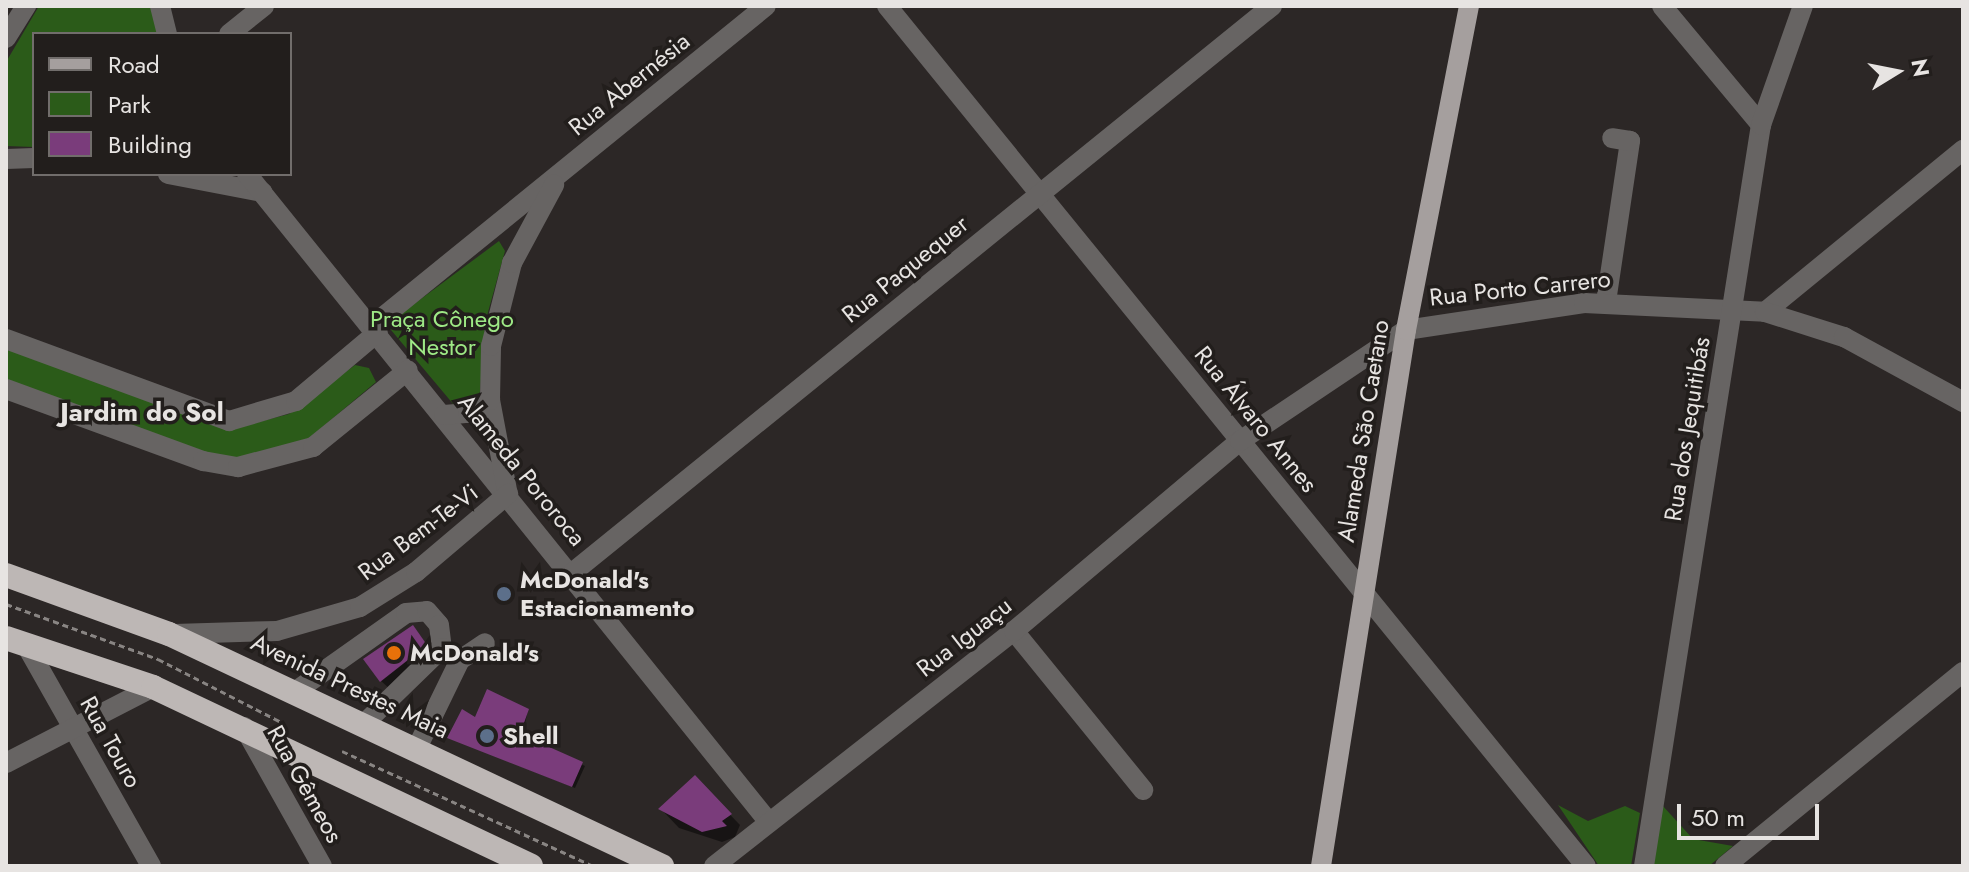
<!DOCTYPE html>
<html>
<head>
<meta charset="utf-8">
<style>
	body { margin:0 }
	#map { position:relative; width:1969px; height:872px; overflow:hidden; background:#2c2726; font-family:Jost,sans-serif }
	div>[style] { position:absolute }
	.green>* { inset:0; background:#2b5b19 }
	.shadow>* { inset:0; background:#0007 }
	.building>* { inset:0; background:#7a3c7b }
	.path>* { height:3px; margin-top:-1.5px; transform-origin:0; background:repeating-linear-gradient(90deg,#898583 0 6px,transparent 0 10px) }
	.minor>* { height:20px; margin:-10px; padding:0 10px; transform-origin:10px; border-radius:10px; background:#676463 }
	.major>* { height:20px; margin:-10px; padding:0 10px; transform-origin:10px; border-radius:10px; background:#a59f9e }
	.highway>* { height:24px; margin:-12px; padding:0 12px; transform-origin:12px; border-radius:12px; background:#bdb7b5 }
	.dots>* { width:22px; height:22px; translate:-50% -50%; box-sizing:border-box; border:4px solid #221e1c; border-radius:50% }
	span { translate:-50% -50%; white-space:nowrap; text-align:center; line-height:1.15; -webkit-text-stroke:7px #221e1c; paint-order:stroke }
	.street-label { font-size:24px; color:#e7e4e2 }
	.park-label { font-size:24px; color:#9ee986 }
	.poi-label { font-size:24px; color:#e7e4e2; font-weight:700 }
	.left { translate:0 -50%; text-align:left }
	.neighbourhood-label { font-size:26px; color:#e7e4e2; font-weight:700 }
	.frame { position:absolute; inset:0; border:8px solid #e7e4e2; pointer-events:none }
	.legend { position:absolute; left:32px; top:32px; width:260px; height:144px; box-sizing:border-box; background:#221e1c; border:2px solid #716d6b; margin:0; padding:10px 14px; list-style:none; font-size:24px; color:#e7e4e2 }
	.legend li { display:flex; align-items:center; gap:16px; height:40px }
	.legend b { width:40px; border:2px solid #716d6b }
	.north { position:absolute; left:1857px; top:32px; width:80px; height:80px; -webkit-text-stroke:6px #221e1c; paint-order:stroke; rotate:80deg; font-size:22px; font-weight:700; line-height:32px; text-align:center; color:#e7e4e2 }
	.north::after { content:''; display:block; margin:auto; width:28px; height:36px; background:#e7e4e2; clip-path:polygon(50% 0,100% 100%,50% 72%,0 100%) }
	.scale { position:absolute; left:1677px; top:804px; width:142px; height:36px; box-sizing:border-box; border:4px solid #e7e4e2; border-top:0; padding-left:10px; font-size:24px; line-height:28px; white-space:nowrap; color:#e7e4e2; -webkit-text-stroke:6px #221e1c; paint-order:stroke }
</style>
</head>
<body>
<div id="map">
	<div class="green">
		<div style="clip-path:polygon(39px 6px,152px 6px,158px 34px,34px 34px,34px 147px,6px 146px,6px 62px)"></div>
		<div style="clip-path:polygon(499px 241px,505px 251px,485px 323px,480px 392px,470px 403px,454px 405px,391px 330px,398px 316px)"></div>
		<div style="clip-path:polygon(6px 347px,232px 429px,289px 414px,355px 365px,369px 368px,376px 382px,308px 439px,240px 458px,204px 454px,6px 380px)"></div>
		<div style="clip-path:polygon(1558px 805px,1588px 821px,1625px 806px,1640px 813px,1631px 866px,1599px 866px)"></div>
		<div style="clip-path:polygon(1662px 805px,1693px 839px,1733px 846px,1709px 866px,1652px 866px)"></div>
	</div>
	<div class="shadow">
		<div style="clip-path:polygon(412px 628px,435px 656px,391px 690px,381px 681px)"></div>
		<div style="clip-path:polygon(528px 710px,522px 737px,585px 766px,575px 788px,450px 738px,476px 720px)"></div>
		<div style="clip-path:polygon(695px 778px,740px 825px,735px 837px,722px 842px,679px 828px,661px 809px)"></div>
	</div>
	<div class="building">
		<div style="clip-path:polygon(413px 625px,427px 645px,380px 682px,363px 659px)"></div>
		<div style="clip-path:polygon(487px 689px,529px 709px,520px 734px,583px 762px,572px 787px,447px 738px,462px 709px,475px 717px)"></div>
		<div style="clip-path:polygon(695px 775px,732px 814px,722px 821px,727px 826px,702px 832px,658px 809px)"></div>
	</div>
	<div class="path">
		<div style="left:6px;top:604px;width:162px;rotate:19.9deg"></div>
		<div style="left:158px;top:659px;width:138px;rotate:27.1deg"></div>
		<div style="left:342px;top:751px;width:276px;rotate:24.6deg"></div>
	</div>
	<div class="minor">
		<div style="left:160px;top:6px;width:29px;rotate:76deg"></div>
		<div style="left:887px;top:6px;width:1108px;rotate:50.9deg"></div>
		<div style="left:1662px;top:6px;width:155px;rotate:50.2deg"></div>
		<div style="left:229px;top:34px;width:45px;rotate:-38.7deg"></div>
		<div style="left:6px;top:38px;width:38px;rotate:-58deg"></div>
		<div style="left:6px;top:159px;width:28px;rotate:-2deg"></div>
		<div style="left:168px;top:174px;width:96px;rotate:10.8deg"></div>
		<div style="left:247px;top:174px;width:831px;rotate:51.16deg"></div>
		<div style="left:1606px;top:302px;width:163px;rotate:-81.5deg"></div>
		<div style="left:1630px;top:141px;width:18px;rotate:-171deg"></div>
		<div style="left:1765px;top:312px;width:256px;rotate:-39.3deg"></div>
		<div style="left:373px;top:325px;width:506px;rotate:-39.07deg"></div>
		<div style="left:6px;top:339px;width:238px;rotate:20.2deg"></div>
		<div style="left:229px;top:421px;width:70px;rotate:-16.6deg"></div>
		<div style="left:296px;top:401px;width:107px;rotate:-40.1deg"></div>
		<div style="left:6px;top:389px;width:210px;rotate:20.1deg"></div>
		<div style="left:203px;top:461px;width:36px;rotate:10deg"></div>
		<div style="left:238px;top:467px;width:78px;rotate:-14.9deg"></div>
		<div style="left:313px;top:447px;width:122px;rotate:-39deg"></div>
		<div style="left:444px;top:415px;width:24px;rotate:-5deg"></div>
		<div style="left:468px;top:413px;width:26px;rotate:-31deg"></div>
		<div style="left:507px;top:490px;width:92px;rotate:-100.7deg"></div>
		<div style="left:490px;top:400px;width:54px;rotate:-88.9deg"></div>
		<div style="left:491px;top:346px;width:86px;rotate:-75.8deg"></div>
		<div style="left:512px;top:263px;width:89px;rotate:-61.7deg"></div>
		<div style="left:572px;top:573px;width:901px;rotate:-39.01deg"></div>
		<div style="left:1014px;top:631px;width:205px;rotate:50.9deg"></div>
		<div style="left:174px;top:634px;width:103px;rotate:-1.7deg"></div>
		<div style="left:277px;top:631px;width:86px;rotate:-16.1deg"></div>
		<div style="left:360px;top:607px;width:66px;rotate:-32deg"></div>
		<div style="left:416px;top:572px;width:121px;rotate:-40.3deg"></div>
		<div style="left:25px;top:643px;width:256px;rotate:60.5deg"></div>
		<div style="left:296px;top:691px;width:135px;rotate:-35.3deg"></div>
		<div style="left:406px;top:613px;width:21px;rotate:-5deg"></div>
		<div style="left:427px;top:611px;width:18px;rotate:49deg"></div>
		<div style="left:439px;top:625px;width:23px;rotate:83deg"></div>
		<div style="left:442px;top:648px;width:107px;rotate:135.8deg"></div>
		<div style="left:244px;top:727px;width:159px;rotate:60.7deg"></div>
		<div style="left:417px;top:748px;width:98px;rotate:-64deg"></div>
		<div style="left:460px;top:660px;width:30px;rotate:-34deg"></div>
		<div style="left:6px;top:763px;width:165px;rotate:-27.3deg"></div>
		<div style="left:714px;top:866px;width:381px;rotate:-38.1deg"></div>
		<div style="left:1014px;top:631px;width:295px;rotate:-40.1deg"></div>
		<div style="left:1240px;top:441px;width:200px;rotate:-33.8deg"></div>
		<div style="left:1406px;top:330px;width:180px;rotate:-8.6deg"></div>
		<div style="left:1584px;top:303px;width:181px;rotate:2.8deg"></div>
		<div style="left:1765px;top:312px;width:83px;rotate:17.6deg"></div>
		<div style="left:1844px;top:337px;width:136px;rotate:28.6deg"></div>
		<div style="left:1644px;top:866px;width:750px;rotate:-81.03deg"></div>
		<div style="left:1761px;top:125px;width:126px;rotate:-70.6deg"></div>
		<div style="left:1725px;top:866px;width:307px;rotate:-39.2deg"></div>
	</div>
	<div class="major">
		<div style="left:1321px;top:866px;width:543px;rotate:-80.99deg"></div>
		<div style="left:1406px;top:330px;width:330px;rotate:-79deg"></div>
	</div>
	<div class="highway">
		<div style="left:6px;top:575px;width:173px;rotate:19.9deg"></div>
		<div style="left:169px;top:634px;width:545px;rotate:25.2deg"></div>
		<div style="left:6px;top:638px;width:155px;rotate:18.4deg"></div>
		<div style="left:153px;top:687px;width:418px;rotate:25.3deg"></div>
	</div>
	<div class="dots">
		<div style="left:504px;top:594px;background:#5c6f8a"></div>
		<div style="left:394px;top:653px;background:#e8710a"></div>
		<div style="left:487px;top:736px;background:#5c6f8a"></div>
	</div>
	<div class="street-label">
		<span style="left:629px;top:84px;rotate:-39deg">Rua Abernésia</span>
		<span style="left:905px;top:269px;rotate:-39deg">Rua Paquequer</span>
		<span style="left:1520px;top:288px;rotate:-6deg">Rua Porto Carrero</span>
		<span style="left:1256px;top:419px;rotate:51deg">Rua Álvaro Annes</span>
		<span style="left:1687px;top:429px;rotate:-81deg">Rua dos Jequitibás</span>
		<span style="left:1363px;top:431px;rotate:-81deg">Alameda São Caetano</span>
		<span style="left:522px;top:470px;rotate:51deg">Alameda Pororoca</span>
		<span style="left:418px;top:532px;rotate:-37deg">Rua Bem-Te-Vi</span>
		<span style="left:964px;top:637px;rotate:-38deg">Rua Iguaçu</span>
		<span style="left:350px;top:686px;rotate:25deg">Avenida Prestes Maia</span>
		<span style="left:111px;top:742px;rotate:61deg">Rua Touro</span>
		<span style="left:305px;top:784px;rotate:61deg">Rua Gêmeos</span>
	</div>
	<div class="park-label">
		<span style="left:442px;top:333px">Praça Cônego<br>Nestor</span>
	</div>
	<div class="poi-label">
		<span class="left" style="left:520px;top:594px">McDonald's<br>Estacionamento</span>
		<span class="left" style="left:410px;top:653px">McDonald's</span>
		<span class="left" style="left:503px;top:736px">Shell</span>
	</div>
	<div class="neighbourhood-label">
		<span style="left:142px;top:413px">Jardim do Sol</span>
	</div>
	<div class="frame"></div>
	<ul class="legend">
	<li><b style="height:10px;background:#a59f9e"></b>Road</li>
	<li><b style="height:22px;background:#2b5b19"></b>Park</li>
	<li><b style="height:22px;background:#7a3c7b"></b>Building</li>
	</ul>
	<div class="north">N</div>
	<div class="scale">50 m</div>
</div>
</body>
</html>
